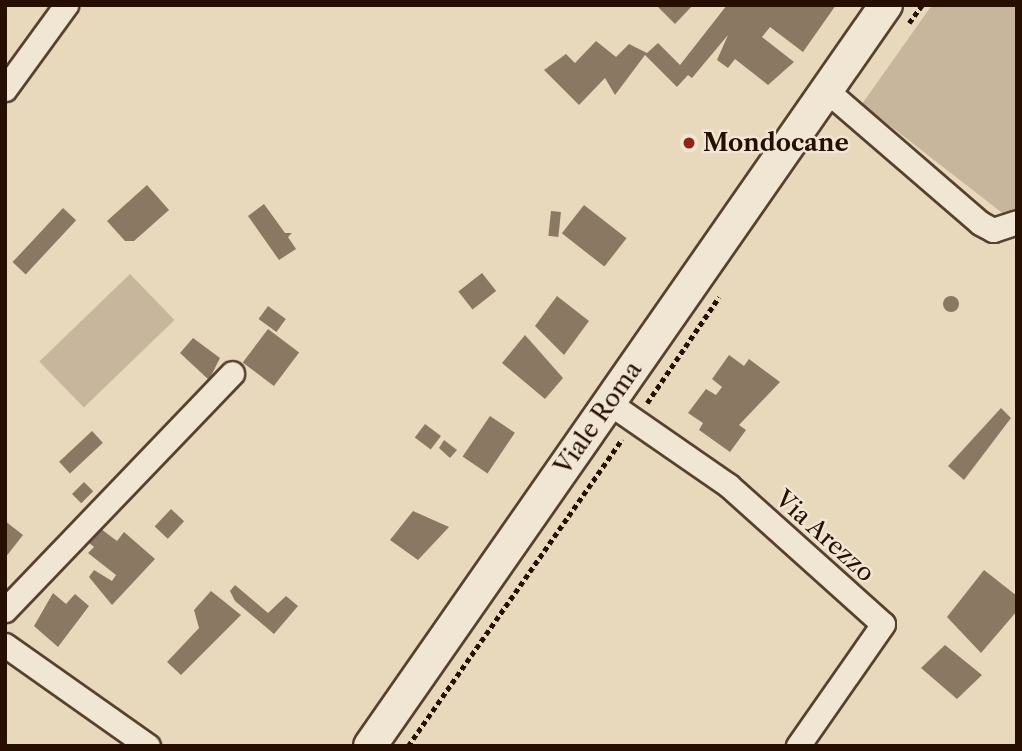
<!DOCTYPE html>
<html>
<head>
<meta charset="utf-8">
<style>
	body { margin:0 }
	#map { position:relative; width:1022px; height:751px; overflow:hidden; background:#e8d8bc; font-family:"Libre Caslon Text",serif }
	div>[style] { position:absolute }
	.green>* { inset:0; background:#c7b69c; transform-origin:0 0 }
	.building>* { inset:0; background:#8b7862; transform-origin:0 0 }
	.round { border-radius:50% }
	.path>* { height:4.5px; margin-top:-2.25px; transform-origin:0; background:repeating-linear-gradient(90deg,#270f00 0 5px,transparent 0 8.5px) }
	.roads { filter:drop-shadow(2px 0 #57412f) drop-shadow(-2px 0 #57412f) drop-shadow(0 2px #57412f) drop-shadow(0 -2px #57412f) }
	.street>* { height:23px; margin:-11.5px; padding:0 11.5px; transform-origin:11.5px; border-radius:11.5px; background:#f0e6d3 }
	.secondary>* { height:32px; margin:-16px; padding:0 16px; transform-origin:16px; border-radius:16px; background:#f0e6d3 }
	.dots>* { width:19px; height:19px; translate:-50% -50%; box-sizing:border-box; border:4px solid #f0e6d3; border-radius:50% }
	span { translate:-50% -50%; white-space:nowrap; text-align:center; line-height:1.15; -webkit-text-stroke:5px #f0e6d3; paint-order:stroke }
	.poi-label { font-size:24px; color:#270f00; font-weight:700 }
	.left { translate:0 -50%; text-align:left }
	.street-label { font-size:24px; color:#270f00 }
	.frame { position:absolute; inset:0; border:7px solid #270f00; pointer-events:none }
</style>
</head>
<body>
<div id="map">
	<div class="green">
		<div style="clip-path:polygon(932px 5px,1017px 5px,1017px 214px,1010px 219px,862px 104px)"></div>
		<div style="left:130px;top:274px;width:64px;height:126px;rotate:46deg"></div>
	</div>
	<div class="building">
		<div style="clip-path:polygon(656px 5px,693px 5px,675px 24px)"></div>
		<div style="clip-path:polygon(727px 5px,836px 5px,803px 52px,770px 27px,762px 37px,794px 62px,768px 85px,735px 59px,728px 68px,717px 60px,728px 35px,692px 78px,688px 75px,677px 87px,645px 55px,615px 95px,605px 78px,579px 105px,544px 70px,566px 54px,575px 63px,596px 41px,616px 57px,629px 44px,647px 53px,658px 43px,680px 65px)"></div>
		<div style="clip-path:polygon(147px 185px,169px 210px,134px 241px,125px 241px,107px 221px)"></div>
		<div style="clip-path:polygon(264px 204px,285px 233px,292px 233px,288px 237px,296px 249px,279px 260px,248px 216px)"></div>
		<div style="left:584px;top:205px;width:54px;height:36px;rotate:38deg"></div>
		<div style="left:63px;top:208px;width:18px;height:74px;rotate:43deg"></div>
		<div style="left:551px;top:211px;width:10px;height:25px;rotate:6deg"></div>
		<div style="left:482px;top:273px;width:23px;height:30px;rotate:52deg"></div>
		<div class="round" style="left:943px;top:296px;width:16px;height:16px"></div>
		<div style="clip-path:polygon(557px 296px,589px 321px,564px 355px,535px 326px)"></div>
		<div style="left:268px;top:306px;width:22px;height:16px;rotate:36deg"></div>
		<div style="left:268px;top:329px;width:39px;height:42px;rotate:37deg"></div>
		<div style="clip-path:polygon(525px 335px,563px 378px,545px 399px,502px 363px)"></div>
		<div style="clip-path:polygon(193px 338px,220px 358px,209px 380px,180px 353px)"></div>
		<div style="clip-path:polygon(729px 355px,744px 366px,749px 359px,780px 382px,739px 425px,746px 430px,730px 452px,699px 430px,703px 423px,688px 413px,706px 389px,716px 395px,722px 387px,712px 379px)"></div>
		<div style="clip-path:polygon(1001px 408px,1011px 418px,964px 480px,948px 466px)"></div>
		<div style="left:490px;top:416px;width:30px;height:49px;rotate:34deg"></div>
		<div style="left:425px;top:424px;width:20px;height:17px;rotate:37deg"></div>
		<div style="left:92px;top:431px;width:16px;height:45px;rotate:47deg"></div>
		<div style="clip-path:polygon(444px 440px,457px 450px,450px 458px,439px 448px)"></div>
		<div style="left:84px;top:482px;width:13px;height:17px;rotate:45deg"></div>
		<div style="left:171px;top:509px;width:18px;height:24px;rotate:43deg"></div>
		<div style="clip-path:polygon(413px 511px,449px 527px,418px 560px,390px 540px)"></div>
		<div style="clip-path:polygon(5px 521px,23px 535px,5px 558px)"></div>
		<div style="clip-path:polygon(97px 526px,117px 541px,124px 532px,155px 559px,112px 605px,89px 577px,94px 570px,112px 581px,116px 575px,88px 553px,94px 547px,82px 537px)"></div>
		<div style="clip-path:polygon(984px 570px,1017px 596px,1017px 611px,981px 653px,947px 617px)"></div>
		<div style="clip-path:polygon(235px 585px,268px 613px,286px 596px,298px 606px,274px 634px,235px 601px,230px 591px)"></div>
		<div style="clip-path:polygon(211px 591px,241px 615px,181px 675px,167px 662px,199px 628px,194px 610px)"></div>
		<div style="clip-path:polygon(53px 593px,66px 604px,75px 594px,89px 606px,58px 647px,34px 626px)"></div>
		<div style="clip-path:polygon(945px 645px,982px 675px,957px 699px,921px 668px)"></div>
	</div>
	<div class="path">
		<div style="left:909px;top:23px;width:22px;rotate:-54deg"></div>
		<div style="left:647px;top:403px;width:128px;rotate:-55.8deg"></div>
		<div style="left:408px;top:746px;width:374px;rotate:-55.1deg"></div>
	</div>
	<div class="roads">
		<div class="street">
			<div style="left:5px;top:89px;width:104px;rotate:-54deg"></div>
			<div style="left:826px;top:90px;width:203px;rotate:40.8deg"></div>
			<div style="left:980px;top:223px;width:15px;rotate:28deg"></div>
			<div style="left:993px;top:230px;width:25px;rotate:-18deg"></div>
			<div style="left:608px;top:402px;width:146px;rotate:34.7deg"></div>
			<div style="left:728px;top:485px;width:208px;rotate:41.9deg"></div>
			<div style="left:883px;top:624px;width:149px;rotate:124.9deg"></div>
			<div style="left:5px;top:610px;width:328px;rotate:-46.2deg"></div>
			<div style="left:5px;top:645px;width:175px;rotate:35.2deg"></div>
		</div>
		<div class="secondary">
			<div style="left:370px;top:746px;width:903px;rotate:-55.15deg"></div>
		</div>
	</div>
	<div class="dots">
		<div style="left:689px;top:143px;background:#8f2418"></div>
	</div>
	<div class="poi-label">
		<span class="left" style="left:703px;top:143px">Mondocane</span>
	</div>
	<div class="street-label">
		<span style="left:598px;top:418px;rotate:-55deg">Viale Roma</span>
		<span style="left:825px;top:536px;rotate:42deg">Via Arezzo</span>
	</div>
	<div class="frame"></div>
</div>
</body>
</html>
